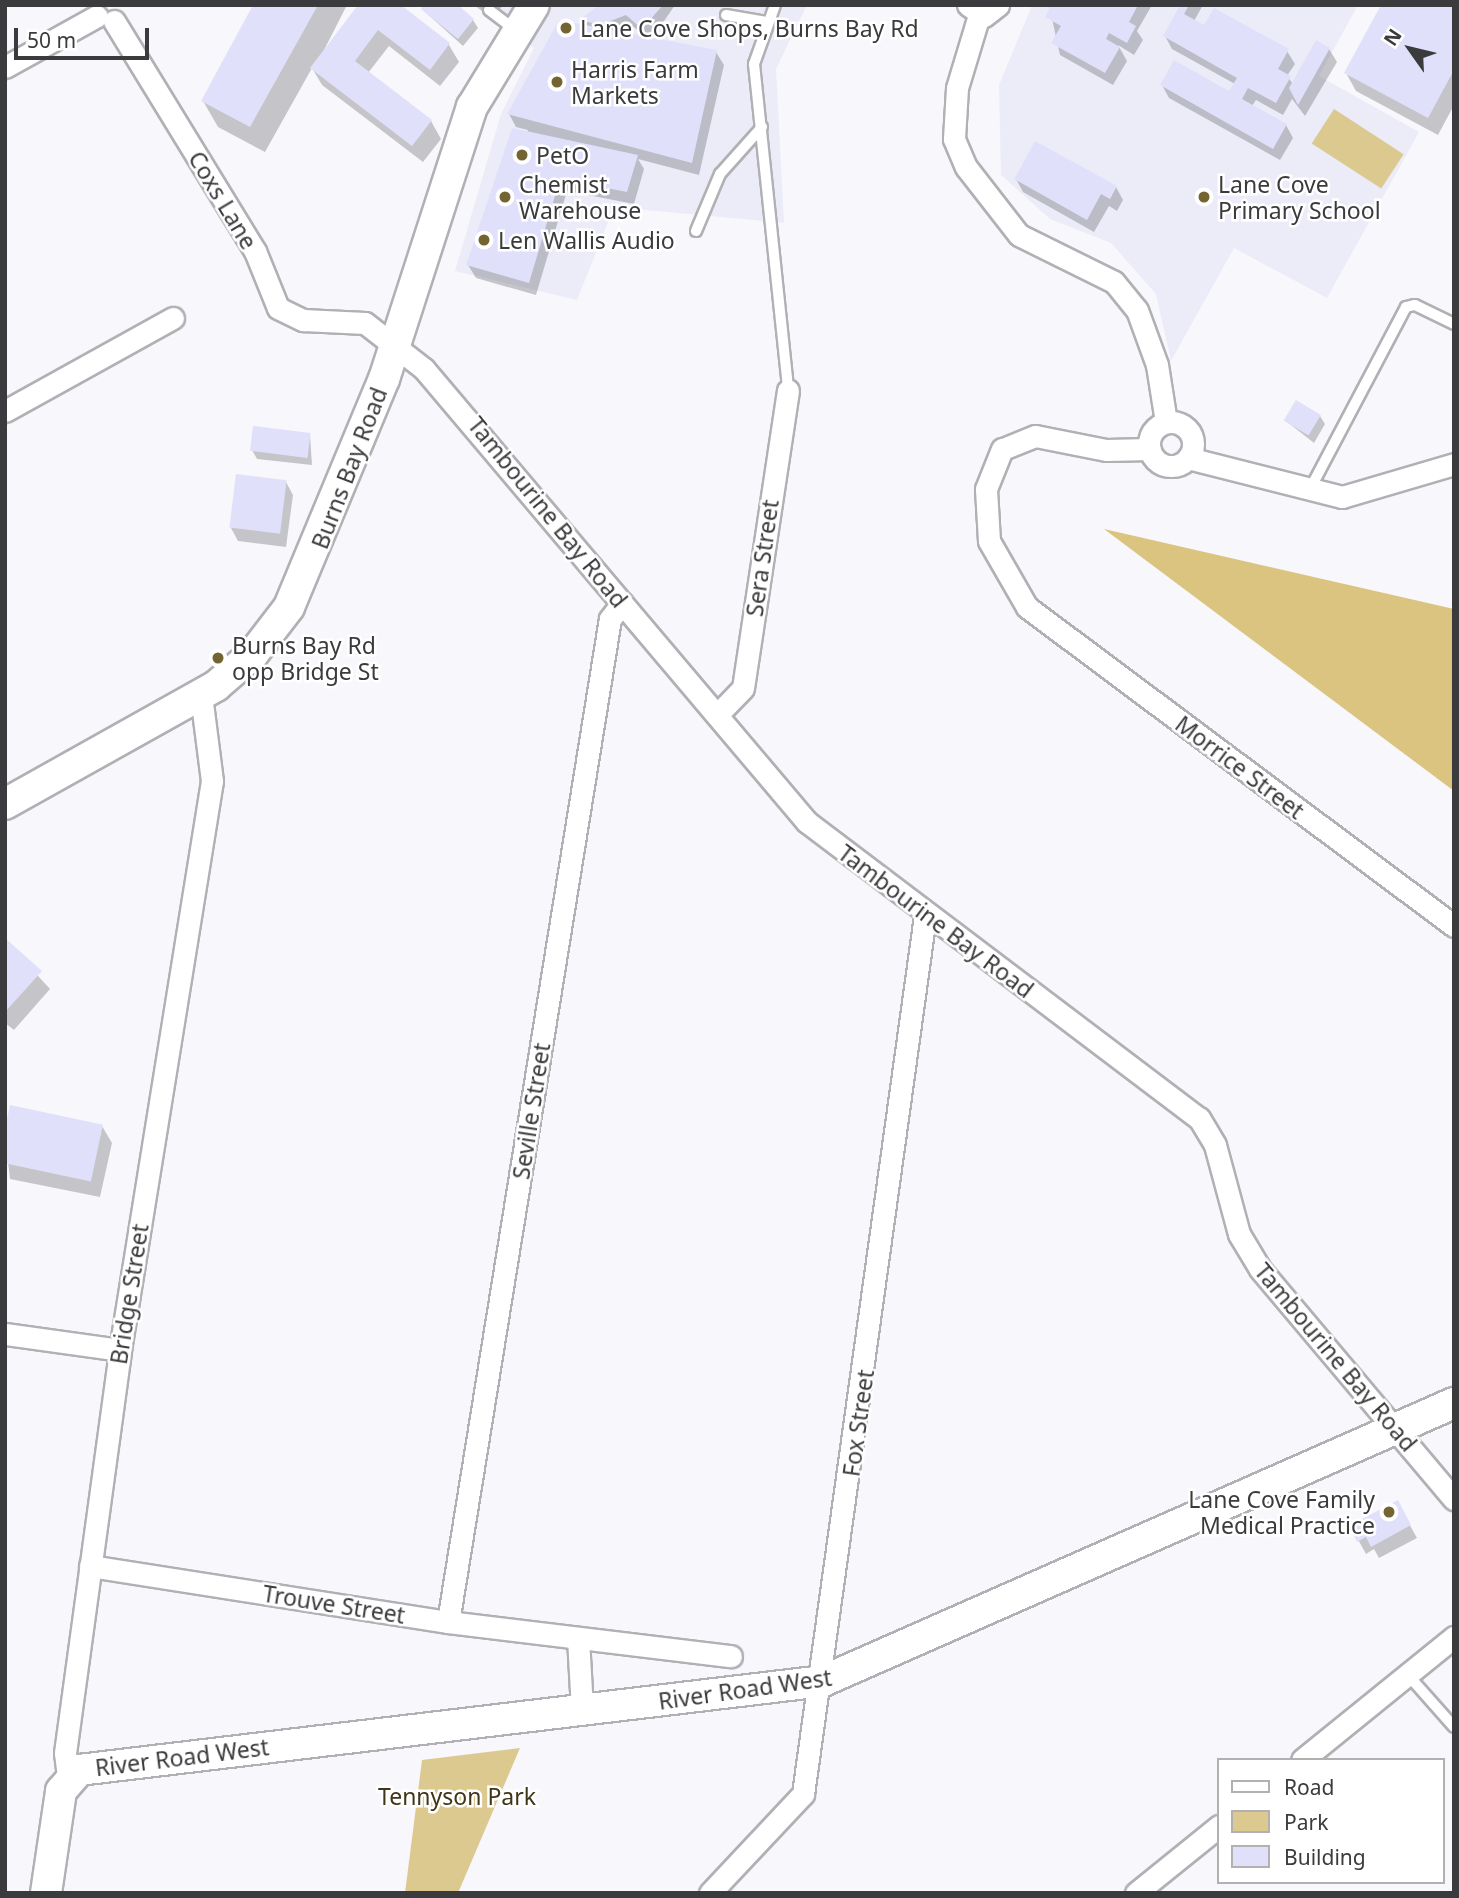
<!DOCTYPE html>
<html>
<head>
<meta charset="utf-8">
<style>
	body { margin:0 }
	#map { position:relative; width:1459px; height:1898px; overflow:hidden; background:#f7f7fc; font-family:"Noto Sans",sans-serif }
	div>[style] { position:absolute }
	.built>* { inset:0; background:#ececf9 }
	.green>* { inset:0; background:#dcc990; transform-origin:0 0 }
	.forest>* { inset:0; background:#dac480 }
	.shadow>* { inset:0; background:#0003 }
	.building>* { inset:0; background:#e0e0fb; transform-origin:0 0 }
	.roads { filter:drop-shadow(2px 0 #b0b0b5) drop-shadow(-2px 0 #b0b0b5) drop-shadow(0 2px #b0b0b5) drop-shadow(0 -2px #b0b0b5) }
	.lane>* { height:10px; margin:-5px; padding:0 5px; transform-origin:5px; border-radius:5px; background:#fff }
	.street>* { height:21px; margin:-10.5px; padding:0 10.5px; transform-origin:10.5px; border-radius:10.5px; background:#fff }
	.street>.ring { margin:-10.5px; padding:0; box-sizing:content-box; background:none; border:21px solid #fff; border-radius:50% }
	.secondary>* { height:30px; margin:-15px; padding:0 15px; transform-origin:15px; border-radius:15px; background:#fff }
	.dots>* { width:19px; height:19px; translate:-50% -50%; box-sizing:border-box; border:4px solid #fff; border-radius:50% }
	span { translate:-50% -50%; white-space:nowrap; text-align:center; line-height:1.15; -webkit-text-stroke:5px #fff; paint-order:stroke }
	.poi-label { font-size:23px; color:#3b3b3d }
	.left { translate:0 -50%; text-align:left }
	.right { translate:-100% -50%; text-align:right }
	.street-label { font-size:23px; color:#3b3b3d }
	.park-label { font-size:23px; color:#3f3517 }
	.frame { position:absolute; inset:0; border:7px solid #3b3b3d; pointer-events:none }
	.legend { position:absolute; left:1217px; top:1758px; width:228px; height:126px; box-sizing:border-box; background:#fff; border:2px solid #b1b1b1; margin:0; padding:9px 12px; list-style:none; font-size:21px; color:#3b3b3d }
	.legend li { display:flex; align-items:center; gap:14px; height:35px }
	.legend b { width:35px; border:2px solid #b1b1b1 }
	.north { position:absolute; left:1375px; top:14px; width:70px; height:70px; -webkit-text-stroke:5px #fff; paint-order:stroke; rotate:304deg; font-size:19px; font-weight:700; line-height:28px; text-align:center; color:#3b3b3d }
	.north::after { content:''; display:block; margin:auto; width:24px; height:32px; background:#3b3b3d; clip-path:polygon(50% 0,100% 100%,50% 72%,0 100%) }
	.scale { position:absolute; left:14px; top:28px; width:135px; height:32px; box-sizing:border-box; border:4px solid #3b3b3d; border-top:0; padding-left:9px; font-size:21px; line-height:24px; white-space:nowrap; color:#3b3b3d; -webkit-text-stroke:5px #fff; paint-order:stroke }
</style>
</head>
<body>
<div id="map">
	<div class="built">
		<div style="clip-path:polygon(477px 5px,807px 5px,776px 69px,784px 223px,614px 207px,577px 300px,455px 271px,501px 114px,534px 48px)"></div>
		<div style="clip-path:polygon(1032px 5px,1358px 5px,1319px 76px,1419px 132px,1327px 298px,1234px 248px,1171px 361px,1156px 294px,1111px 243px,1050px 219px,1001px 175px,999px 85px)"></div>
	</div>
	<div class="green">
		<div style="left:1334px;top:109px;width:83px;height:41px;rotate:33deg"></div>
		<div style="clip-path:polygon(520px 1748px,458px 1893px,405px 1893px,422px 1760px)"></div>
	</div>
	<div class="forest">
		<div style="clip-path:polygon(1104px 529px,1454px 609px,1454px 791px)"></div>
	</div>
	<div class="shadow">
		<div style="clip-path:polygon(255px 5px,347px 5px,320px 58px,398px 5px,449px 45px,459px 62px,440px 86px,389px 46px,368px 73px,431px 121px,441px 139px,423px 162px,322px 85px,312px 68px,265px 152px,218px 127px,203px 101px)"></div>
		<div style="clip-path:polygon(474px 5px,503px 5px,492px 19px)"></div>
		<div style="clip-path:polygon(evenodd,601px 5px,675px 5px,651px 40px,716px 52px,724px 65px,699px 175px,638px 159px,644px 169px,634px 204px,567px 191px,536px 295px,476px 278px,468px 265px,528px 130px,516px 127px,509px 114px,601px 5px,634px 27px,647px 39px,618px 33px,634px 27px)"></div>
		<div style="clip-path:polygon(1049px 5px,1152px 5px,1137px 31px,1143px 40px,1134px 55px,1118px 45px,1127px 61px,1113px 85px,1060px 55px)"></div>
		<div style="clip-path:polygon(1182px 5px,1203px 5px,1194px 21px,1205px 27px,1287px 51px,1295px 64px,1287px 76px,1293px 84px,1329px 49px,1337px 62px,1305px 116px,1292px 99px,1283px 115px,1256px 100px,1252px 106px,1286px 125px,1293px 138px,1280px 160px,1169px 98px,1162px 85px,1230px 94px,1235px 84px,1172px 49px,1165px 36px)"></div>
		<div style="clip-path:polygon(1454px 5px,1454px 105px,1438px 135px,1356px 91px,1346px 73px)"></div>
		<div style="clip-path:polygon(423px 10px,473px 20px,478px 28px,463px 46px)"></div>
		<div style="clip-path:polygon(1016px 179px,1116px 187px,1123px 200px,1117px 211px,1109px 206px,1094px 232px,1023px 192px)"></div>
		<div style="clip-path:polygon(1320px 416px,1325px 424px,1314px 443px,1286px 421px)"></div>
		<div style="clip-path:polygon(310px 435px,312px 465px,257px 459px,252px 450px)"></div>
		<div style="clip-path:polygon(286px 482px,293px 495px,286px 547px,238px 541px,231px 528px)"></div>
		<div style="clip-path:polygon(5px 940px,50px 989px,14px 1030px,5px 1023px)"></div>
		<div style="clip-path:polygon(11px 1107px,102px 1126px,112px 1143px,100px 1197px,10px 1179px,5px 1135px)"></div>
		<div style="clip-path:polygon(1397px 1502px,1417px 1538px,1379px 1558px,1374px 1549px,1366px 1554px,1351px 1527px)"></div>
	</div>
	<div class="building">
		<div style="clip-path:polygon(253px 5px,318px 5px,250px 127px,201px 101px)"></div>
		<div style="clip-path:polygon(358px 5px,401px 5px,450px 43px,430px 70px,378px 30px,355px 61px,432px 120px,412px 146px,310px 68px)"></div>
		<div style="clip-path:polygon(424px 5px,458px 5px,474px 19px,458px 39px,421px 9px)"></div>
		<div style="clip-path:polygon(598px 5px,663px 5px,642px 29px,626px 15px,600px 25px,580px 20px)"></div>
		<div style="clip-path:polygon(1051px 5px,1138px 5px,1129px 22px,1136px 26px,1127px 43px,1109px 33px,1106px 39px,1120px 47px,1105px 73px,1051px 43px,1061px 26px,1045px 17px)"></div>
		<div style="clip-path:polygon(1180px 5px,1189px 5px,1184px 14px,1204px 25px,1214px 8px,1289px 49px,1278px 69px,1291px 76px,1276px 103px,1248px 88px,1242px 99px,1287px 124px,1273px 149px,1160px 85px,1174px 60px,1229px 91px,1237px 78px,1163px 36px)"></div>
		<div style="clip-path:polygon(1381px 5px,1454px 5px,1454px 70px,1428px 118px,1344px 73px)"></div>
		<div style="clip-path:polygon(559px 20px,717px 50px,692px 163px,507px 114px)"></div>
		<div style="clip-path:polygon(1316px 40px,1330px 48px,1298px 105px,1289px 88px)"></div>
		<div style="clip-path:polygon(512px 128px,638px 155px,627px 192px,560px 179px,529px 283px,466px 265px)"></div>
		<div style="clip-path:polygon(1035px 141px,1117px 186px,1110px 199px,1101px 194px,1087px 220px,1014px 179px)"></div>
		<div style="left:1296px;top:400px;width:29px;height:24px;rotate:31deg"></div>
		<div style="left:253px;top:426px;width:58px;height:25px;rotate:7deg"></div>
		<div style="left:236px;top:474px;width:51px;height:54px;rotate:7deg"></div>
		<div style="clip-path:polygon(5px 938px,42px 971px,5px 1012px)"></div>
		<div style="left:10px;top:1105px;width:95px;height:58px;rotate:12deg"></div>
		<div style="clip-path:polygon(1398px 1500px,1411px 1525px,1371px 1547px,1366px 1537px,1357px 1542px,1349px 1526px)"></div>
	</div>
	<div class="roads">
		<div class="lane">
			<div style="left:775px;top:5px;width:63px;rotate:109.6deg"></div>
			<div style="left:754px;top:64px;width:328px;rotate:84deg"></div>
			<div style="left:489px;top:10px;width:34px;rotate:37deg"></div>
			<div style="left:726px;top:15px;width:41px;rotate:9.9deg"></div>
			<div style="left:696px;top:231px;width:62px;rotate:-67.2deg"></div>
			<div style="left:720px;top:174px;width:63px;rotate:-48.2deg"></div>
			<div style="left:1309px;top:491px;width:208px;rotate:-62.2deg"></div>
			<div style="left:1406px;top:307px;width:9px;rotate:-13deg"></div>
			<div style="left:1415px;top:305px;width:43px;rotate:26deg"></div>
			<div style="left:1408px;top:1675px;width:69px;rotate:48.5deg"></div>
		</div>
		<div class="street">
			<div style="left:968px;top:5px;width:19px;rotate:35deg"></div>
			<div style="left:984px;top:16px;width:18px;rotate:-38deg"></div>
			<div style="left:979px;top:15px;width:76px;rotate:106.8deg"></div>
			<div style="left:957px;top:88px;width:51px;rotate:93.4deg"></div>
			<div style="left:954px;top:139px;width:30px;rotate:67deg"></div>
			<div style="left:966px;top:167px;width:86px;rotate:52.1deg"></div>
			<div style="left:1019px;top:235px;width:106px;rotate:26.3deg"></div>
			<div style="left:1114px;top:282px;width:36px;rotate:51deg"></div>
			<div style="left:1137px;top:310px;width:59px;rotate:70deg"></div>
			<div style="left:1157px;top:365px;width:58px;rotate:81deg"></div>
			<div style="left:114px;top:21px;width:270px;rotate:58.5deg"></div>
			<div style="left:255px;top:251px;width:61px;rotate:68deg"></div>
			<div style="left:278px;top:308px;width:28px;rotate:26deg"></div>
			<div style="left:303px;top:320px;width:62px;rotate:2.8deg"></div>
			<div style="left:365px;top:323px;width:75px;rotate:37.9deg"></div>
			<div style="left:424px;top:369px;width:593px;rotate:49.79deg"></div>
			<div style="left:807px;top:822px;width:491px;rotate:37.1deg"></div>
			<div style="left:1199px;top:1118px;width:31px;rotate:59deg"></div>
			<div style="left:1215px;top:1145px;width:92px;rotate:74.9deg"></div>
			<div style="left:1239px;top:1234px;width:41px;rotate:59deg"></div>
			<div style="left:1260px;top:1269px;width:301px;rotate:49.9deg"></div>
			<div style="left:5px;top:67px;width:105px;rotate:-29deg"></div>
			<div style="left:5px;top:411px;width:192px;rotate:-29deg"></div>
			<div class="ring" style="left:1149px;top:422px;width:23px;height:23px"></div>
			<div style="left:1150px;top:449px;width:44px;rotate:178.7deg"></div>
			<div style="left:1106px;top:450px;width:72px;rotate:-168.8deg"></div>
			<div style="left:1035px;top:436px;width:35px;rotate:158deg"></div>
			<div style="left:1002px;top:449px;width:43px;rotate:111.8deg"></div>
			<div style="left:986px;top:489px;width:52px;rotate:86.7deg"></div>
			<div style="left:989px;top:541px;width:76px;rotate:60.1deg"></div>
			<div style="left:1027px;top:607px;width:533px;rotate:36.76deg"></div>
			<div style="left:1188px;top:458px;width:159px;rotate:14.2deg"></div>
			<div style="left:1342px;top:497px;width:117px;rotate:-16.4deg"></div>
			<div style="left:717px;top:715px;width:37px;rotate:-46deg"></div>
			<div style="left:743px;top:688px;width:301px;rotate:-81.4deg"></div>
			<div style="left:5px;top:1334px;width:116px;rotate:7.9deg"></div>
			<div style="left:90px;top:1566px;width:362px;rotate:8.9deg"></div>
			<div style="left:448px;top:1622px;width:285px;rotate:6.9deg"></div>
			<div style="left:448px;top:1622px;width:1016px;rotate:-80.83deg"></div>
			<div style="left:610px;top:619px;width:20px;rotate:-53deg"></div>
			<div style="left:578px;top:1638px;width:72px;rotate:86.8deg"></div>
			<div style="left:1302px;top:1760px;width:196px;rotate:-39deg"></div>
			<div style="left:68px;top:1777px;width:24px;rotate:-97deg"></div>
			<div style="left:65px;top:1753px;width:407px;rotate:-82.2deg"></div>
			<div style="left:120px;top:1350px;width:576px;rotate:-80.82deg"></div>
			<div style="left:212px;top:781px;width:87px;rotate:-97.3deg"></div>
			<div style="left:710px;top:1893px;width:136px;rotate:-46.8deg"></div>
			<div style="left:803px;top:1794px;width:886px;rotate:-82.09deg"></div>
			<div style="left:1136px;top:1893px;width:107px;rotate:-38.9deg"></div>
		</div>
		<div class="secondary">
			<div style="left:5px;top:804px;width:242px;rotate:-29.2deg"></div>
			<div style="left:216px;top:686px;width:49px;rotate:-40.9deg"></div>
			<div style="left:253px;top:654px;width:59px;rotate:-52.5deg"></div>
			<div style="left:289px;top:607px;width:247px;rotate:-67.4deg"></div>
			<div style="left:384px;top:379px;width:286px;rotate:-72.1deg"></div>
			<div style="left:472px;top:107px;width:119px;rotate:-58.7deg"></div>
			<div style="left:46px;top:1893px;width:103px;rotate:-81.6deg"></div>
			<div style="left:61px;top:1791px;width:28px;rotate:-49deg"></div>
			<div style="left:79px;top:1770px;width:749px;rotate:-6.82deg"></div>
			<div style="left:823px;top:1681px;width:690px;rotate:-23.78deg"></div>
		</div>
	</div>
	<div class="dots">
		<div style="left:566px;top:28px;background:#746431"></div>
		<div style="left:557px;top:82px;background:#746431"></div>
		<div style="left:522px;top:155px;background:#746431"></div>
		<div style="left:505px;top:197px;background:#746431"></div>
		<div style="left:1204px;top:197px;background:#746431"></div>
		<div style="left:484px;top:240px;background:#746431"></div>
		<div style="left:218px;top:658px;background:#746431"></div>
		<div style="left:1389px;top:1512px;background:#746431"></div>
	</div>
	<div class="poi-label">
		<span class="left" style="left:580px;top:28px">Lane Cove Shops, Burns Bay Rd</span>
		<span class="left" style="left:571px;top:82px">Harris Farm<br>Markets</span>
		<span class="left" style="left:536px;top:155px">PetO</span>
		<span class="left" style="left:519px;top:197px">Chemist<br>Warehouse</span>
		<span class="left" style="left:1218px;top:197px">Lane Cove<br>Primary School</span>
		<span class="left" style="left:498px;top:240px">Len Wallis Audio</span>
		<span class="left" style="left:232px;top:658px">Burns Bay Rd<br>opp Bridge St</span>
		<span class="right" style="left:1375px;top:1512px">Lane Cove Family<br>Medical Practice</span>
	</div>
	<div class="street-label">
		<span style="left:223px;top:200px;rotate:59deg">Coxs Lane</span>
		<span style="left:349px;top:468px;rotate:-69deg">Burns Bay Road</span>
		<span style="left:548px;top:512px;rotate:51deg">Tambourine Bay Road</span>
		<span style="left:762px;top:558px;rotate:-82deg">Sera Street</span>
		<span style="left:1240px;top:767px;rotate:37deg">Morrice Street</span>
		<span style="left:936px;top:921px;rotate:37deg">Tambourine Bay Road</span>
		<span style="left:531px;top:1111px;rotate:-81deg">Seville Street</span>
		<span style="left:129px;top:1294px;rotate:-81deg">Bridge Street</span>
		<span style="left:1336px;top:1357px;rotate:50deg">Tambourine Bay Road</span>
		<span style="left:858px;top:1423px;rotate:-82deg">Fox Street</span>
		<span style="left:334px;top:1604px;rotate:9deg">Trouve Street</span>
		<span style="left:745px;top:1689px;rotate:-8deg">River Road West</span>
		<span style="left:182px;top:1757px;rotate:-7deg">River Road West</span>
	</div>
	<div class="park-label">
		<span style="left:457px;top:1796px">Tennyson Park</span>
	</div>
	<div class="frame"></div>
	<ul class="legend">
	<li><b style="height:9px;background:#fff"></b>Road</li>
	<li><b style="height:19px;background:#dcc990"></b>Park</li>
	<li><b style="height:19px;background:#e0e0fb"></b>Building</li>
	</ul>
	<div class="north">N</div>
	<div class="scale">50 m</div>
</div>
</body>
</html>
